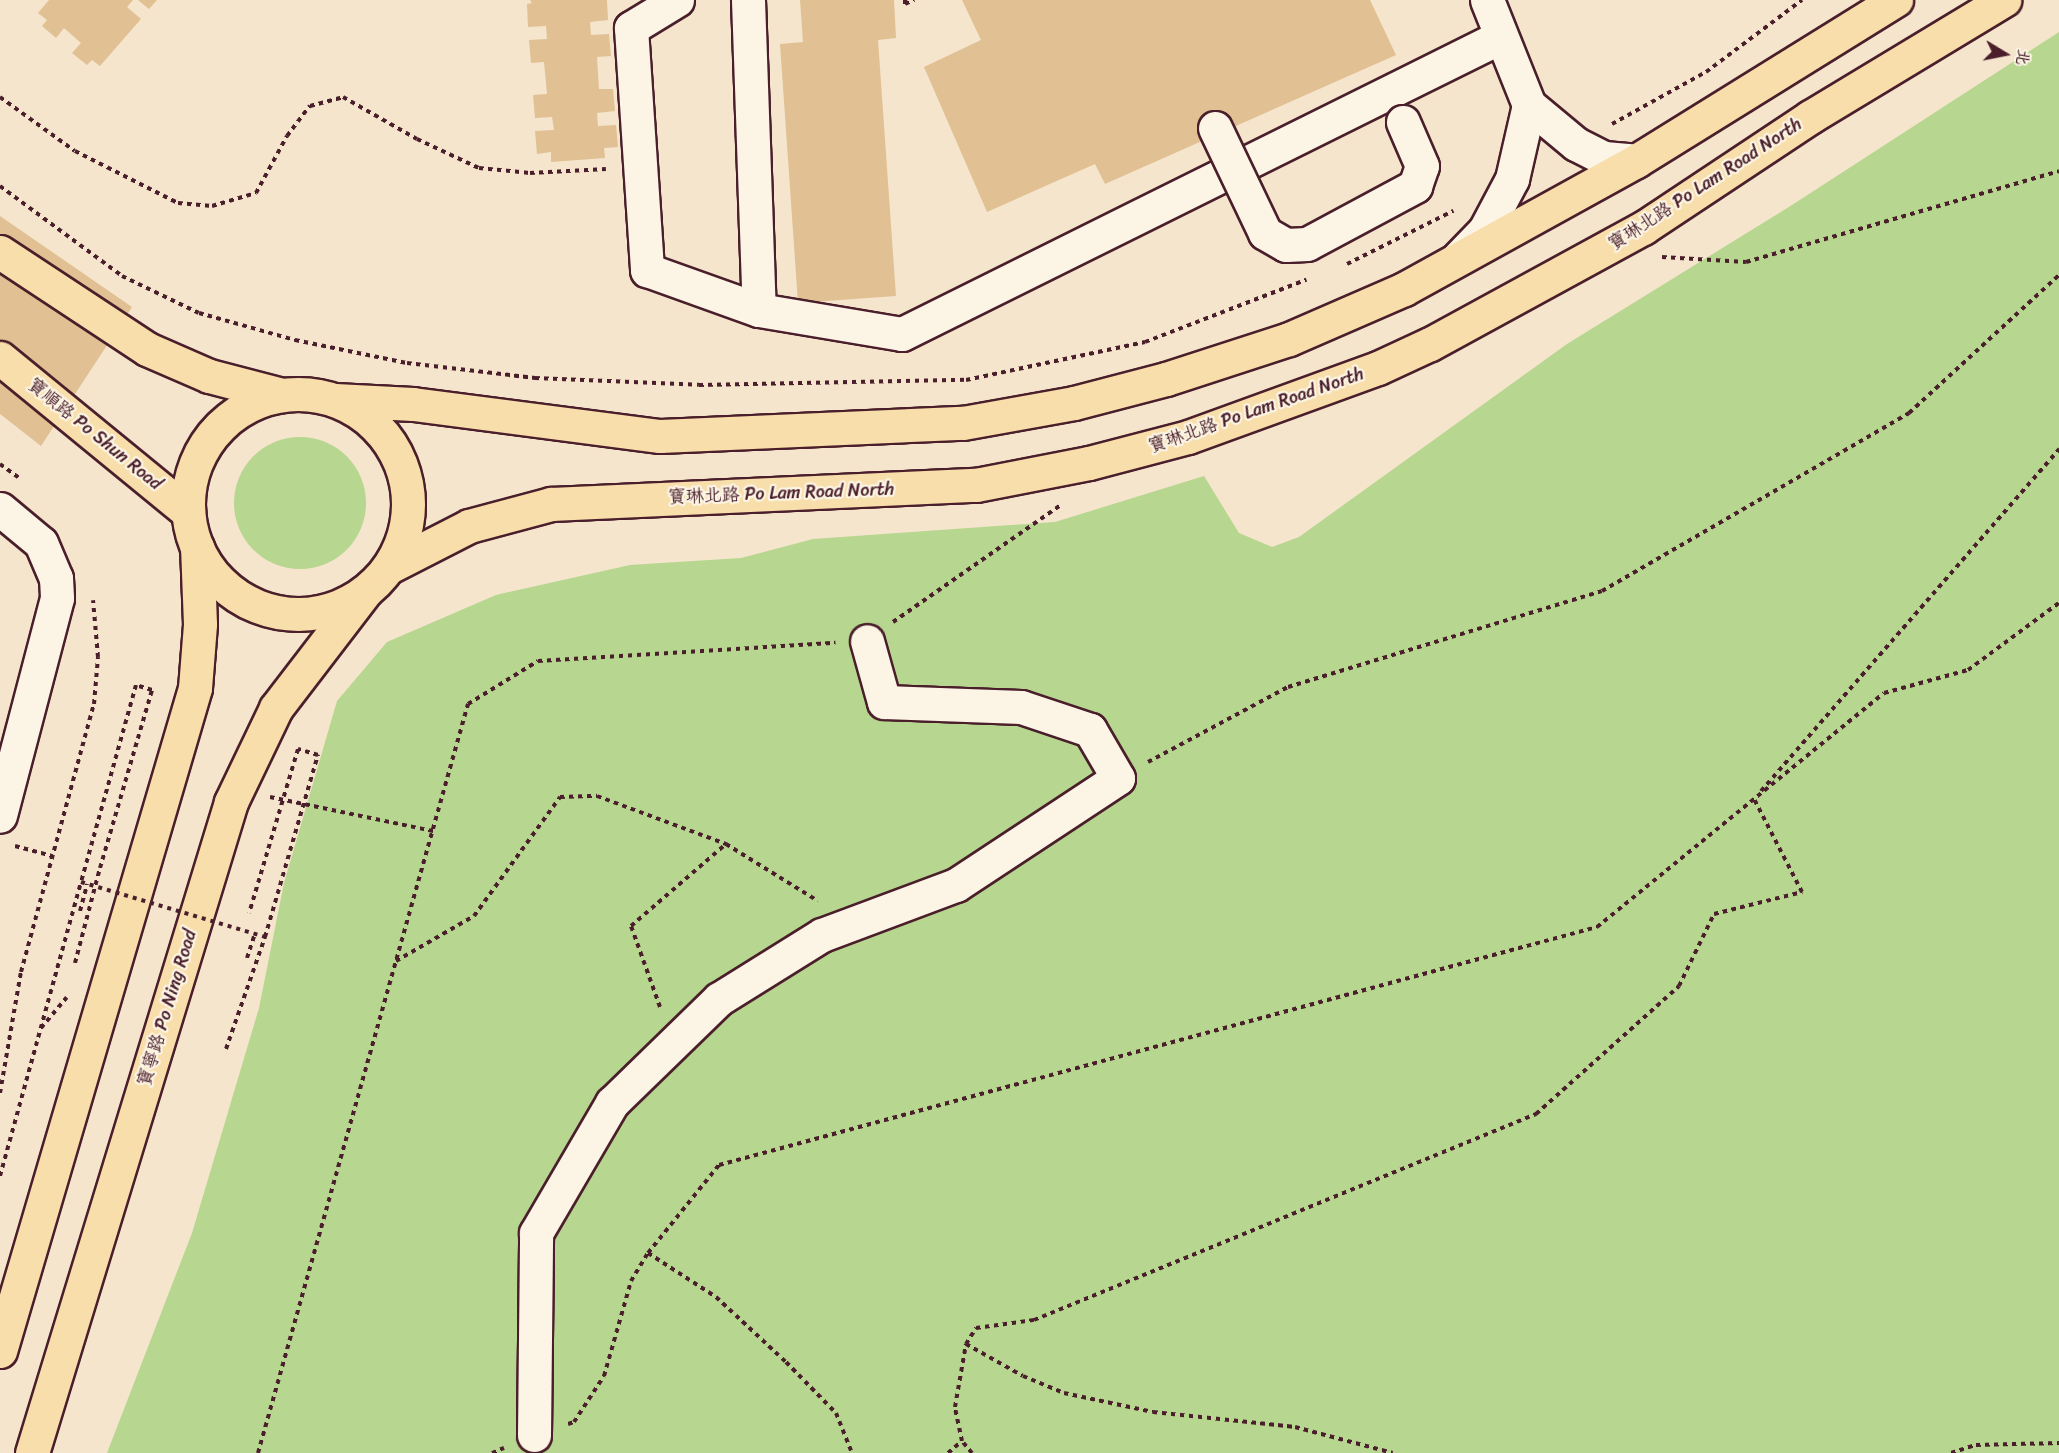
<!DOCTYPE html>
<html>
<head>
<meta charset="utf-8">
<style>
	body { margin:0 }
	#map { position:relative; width:2059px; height:1453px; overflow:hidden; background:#f4e5cc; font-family:Sriracha,"LXGW WenKai TC",sans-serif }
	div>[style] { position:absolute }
	.green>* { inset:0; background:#b7d68f }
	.round { border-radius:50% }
	.building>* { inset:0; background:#e1c093 }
	.path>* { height:4px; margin-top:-2px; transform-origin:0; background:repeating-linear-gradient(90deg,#4a1f2b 0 4.5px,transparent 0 9px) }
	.roads { filter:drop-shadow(2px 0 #4a1f2b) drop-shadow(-2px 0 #4a1f2b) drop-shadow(0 2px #4a1f2b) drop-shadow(0 -2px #4a1f2b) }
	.minor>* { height:33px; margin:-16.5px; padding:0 16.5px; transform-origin:16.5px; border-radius:16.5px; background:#fcf5e5 }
	.major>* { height:33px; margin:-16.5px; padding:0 16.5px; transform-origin:16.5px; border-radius:16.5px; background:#f8deab }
	.major>.ring { margin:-16.5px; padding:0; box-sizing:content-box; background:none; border:33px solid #f8deab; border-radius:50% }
	.path-bridge>* { height:4px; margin-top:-2px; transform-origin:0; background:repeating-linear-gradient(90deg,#4a1f2b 0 4.5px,transparent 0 9px) }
	.bridges { filter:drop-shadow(2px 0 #4a1f2b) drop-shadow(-2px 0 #4a1f2b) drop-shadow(0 2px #4a1f2b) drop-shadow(0 -2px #4a1f2b) }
	.minor-bridge>* { height:33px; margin:-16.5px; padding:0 16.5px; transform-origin:16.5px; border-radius:16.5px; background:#fcf5e5 }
	span { translate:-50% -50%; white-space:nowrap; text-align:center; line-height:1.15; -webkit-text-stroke:4.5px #fcf5e5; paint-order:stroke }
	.street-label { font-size:18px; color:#4a1f2b }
	.north { position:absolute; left:1975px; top:24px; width:60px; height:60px; -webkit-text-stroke:4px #fcf5e5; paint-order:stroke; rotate:100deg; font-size:16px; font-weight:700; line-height:24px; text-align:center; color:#4a1f2b }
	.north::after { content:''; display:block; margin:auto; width:21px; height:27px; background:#4a1f2b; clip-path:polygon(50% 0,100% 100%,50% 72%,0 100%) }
</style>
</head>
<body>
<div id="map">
	<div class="green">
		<div style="clip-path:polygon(2059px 32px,2059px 1453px,107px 1453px,192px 1233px,259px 1008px,284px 883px,337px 701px,387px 642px,496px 595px,630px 565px,741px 558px,813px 539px,1055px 522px,1204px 476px,1239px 533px,1272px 547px,1299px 537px,1567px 344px,1792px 205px)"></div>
		<div class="round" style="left:234px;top:437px;width:132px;height:132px"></div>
	</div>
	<div class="building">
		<div style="clip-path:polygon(49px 0,133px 0,127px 7px,141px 19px,100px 66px,92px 60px,87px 65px,72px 53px,81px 43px,64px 28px,56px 38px,42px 26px,47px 20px,38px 13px)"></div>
		<div style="clip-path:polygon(138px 0,157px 0,149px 9px)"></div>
		<div style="clip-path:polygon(530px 0,607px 0,608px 20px,590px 22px,591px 35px,609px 34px,611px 56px,597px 57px,599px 89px,613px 89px,615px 111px,597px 113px,598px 126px,616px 125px,618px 147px,604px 148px,605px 158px,551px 162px,551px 152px,537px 154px,535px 131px,554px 130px,552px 117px,535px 118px,533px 95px,547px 94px,544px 62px,531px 63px,529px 40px,547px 39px,546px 26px,528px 27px,527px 4px,532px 3px)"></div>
		<div style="clip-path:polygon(800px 0,894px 0,896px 38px,878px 40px,896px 296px,798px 303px,780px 44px,803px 42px)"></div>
		<div style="clip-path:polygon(962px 0,1370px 0,1396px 55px,1105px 184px,1095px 164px,987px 212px,924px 67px,981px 40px)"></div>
		<div style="clip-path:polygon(0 216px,132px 307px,41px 446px,0 414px)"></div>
	</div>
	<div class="path">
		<div style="left:905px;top:0;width:4px;rotate:90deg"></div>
		<div style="left:905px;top:4px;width:10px;rotate:-24deg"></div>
		<div style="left:0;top:97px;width:92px;rotate:35.8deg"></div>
		<div style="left:75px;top:151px;width:115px;rotate:26.8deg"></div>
		<div style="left:178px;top:203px;width:34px;rotate:5deg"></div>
		<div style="left:212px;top:206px;width:46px;rotate:-16.5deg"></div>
		<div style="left:256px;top:193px;width:65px;rotate:-61.5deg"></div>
		<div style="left:287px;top:136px;width:38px;rotate:-53deg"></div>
		<div style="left:310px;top:106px;width:34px;rotate:-15deg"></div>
		<div style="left:343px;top:97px;width:85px;rotate:29.6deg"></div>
		<div style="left:417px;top:139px;width:68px;rotate:25.1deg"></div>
		<div style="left:479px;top:168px;width:51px;rotate:5.6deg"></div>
		<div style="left:530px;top:173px;width:76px;rotate:-3deg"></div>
		<div style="left:1612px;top:124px;width:107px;rotate:-29deg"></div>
		<div style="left:1706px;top:72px;width:120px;rotate:-36.9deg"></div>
		<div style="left:0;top:186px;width:152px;rotate:36.4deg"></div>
		<div style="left:122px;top:276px;width:85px;rotate:25.7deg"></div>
		<div style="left:199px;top:313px;width:100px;rotate:15.7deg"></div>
		<div style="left:295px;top:340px;width:114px;rotate:11.6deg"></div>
		<div style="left:407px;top:363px;width:129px;rotate:6.7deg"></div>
		<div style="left:535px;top:378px;width:164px;rotate:2.4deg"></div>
		<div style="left:699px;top:385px;width:267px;rotate:-1.1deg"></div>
		<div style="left:966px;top:380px;width:183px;rotate:-12deg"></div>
		<div style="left:1145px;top:342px;width:173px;rotate:-21.1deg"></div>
		<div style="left:1662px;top:257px;width:84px;rotate:3.4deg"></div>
		<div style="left:1746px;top:262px;width:326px;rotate:-16.2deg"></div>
		<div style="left:1347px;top:264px;width:119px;rotate:-26.6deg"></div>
		<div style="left:0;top:464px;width:24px;rotate:36deg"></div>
		<div style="left:893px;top:622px;width:203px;rotate:-34.9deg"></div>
		<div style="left:1148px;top:762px;width:159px;rotate:-28.2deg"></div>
		<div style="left:1288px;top:687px;width:328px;rotate:-17deg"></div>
		<div style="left:1602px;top:591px;width:355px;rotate:-30.1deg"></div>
		<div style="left:1909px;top:413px;width:204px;rotate:-42.6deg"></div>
		<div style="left:1761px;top:791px;width:454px;rotate:-48.9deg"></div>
		<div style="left:270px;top:797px;width:167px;rotate:11.8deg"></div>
		<div style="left:15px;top:846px;width:39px;rotate:15deg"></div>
		<div style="left:80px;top:911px;width:28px;rotate:-75deg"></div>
		<div style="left:247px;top:958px;width:25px;rotate:-72deg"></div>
		<div style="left:396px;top:961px;width:90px;rotate:-30deg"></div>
		<div style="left:474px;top:916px;width:147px;rotate:-54.1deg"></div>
		<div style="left:560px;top:797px;width:37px;rotate:-2deg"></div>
		<div style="left:597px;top:796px;width:138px;rotate:20.4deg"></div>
		<div style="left:726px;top:844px;width:108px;rotate:31.8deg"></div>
		<div style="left:75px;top:963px;width:98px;rotate:-75.3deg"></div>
		<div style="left:660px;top:1007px;width:86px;rotate:-109.7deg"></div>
		<div style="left:631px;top:926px;width:125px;rotate:-40.8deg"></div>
		<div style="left:41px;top:1028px;width:40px;rotate:-50deg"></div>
		<div style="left:226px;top:1049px;width:119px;rotate:-70.8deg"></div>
		<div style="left:0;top:1093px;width:123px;rotate:-80.2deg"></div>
		<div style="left:21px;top:972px;width:278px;rotate:-74.8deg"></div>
		<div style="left:94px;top:704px;width:47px;rotate:-85.1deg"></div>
		<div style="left:98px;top:657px;width:57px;rotate:-95deg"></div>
		<div style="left:0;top:1176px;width:305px;rotate:-74.6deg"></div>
		<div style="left:648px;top:1253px;width:81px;rotate:32.9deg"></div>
		<div style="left:716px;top:1297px;width:96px;rotate:42.9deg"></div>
		<div style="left:786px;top:1362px;width:71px;rotate:45.6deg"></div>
		<div style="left:836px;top:1413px;width:43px;rotate:68.2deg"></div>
		<div style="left:966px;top:1344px;width:65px;rotate:29.3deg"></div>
		<div style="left:1023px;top:1376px;width:44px;rotate:22.5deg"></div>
		<div style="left:1064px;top:1393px;width:91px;rotate:12.1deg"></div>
		<div style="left:1153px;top:1412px;width:143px;rotate:6deg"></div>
		<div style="left:1295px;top:1427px;width:101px;rotate:14.9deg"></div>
		<div style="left:568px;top:1424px;width:6px;rotate:-18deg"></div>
		<div style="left:574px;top:1422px;width:55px;rotate:-56.9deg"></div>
		<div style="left:604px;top:1376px;width:99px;rotate:-74.1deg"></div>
		<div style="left:631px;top:1281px;width:33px;rotate:-59deg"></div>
		<div style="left:648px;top:1253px;width:113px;rotate:-51.1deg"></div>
		<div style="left:719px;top:1165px;width:910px;rotate:-15.17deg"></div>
		<div style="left:1597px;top:927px;width:370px;rotate:-39.2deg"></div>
		<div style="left:1884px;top:693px;width:87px;rotate:-15.3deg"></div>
		<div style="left:1968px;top:670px;width:113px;rotate:-36.4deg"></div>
		<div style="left:258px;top:1453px;width:778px;rotate:-74.34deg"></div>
		<div style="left:468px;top:704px;width:82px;rotate:-31.6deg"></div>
		<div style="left:538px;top:661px;width:298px;rotate:-3.5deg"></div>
		<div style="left:492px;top:1453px;width:13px;rotate:-23deg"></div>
		<div style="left:948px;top:1453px;width:18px;rotate:-41deg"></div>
		<div style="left:972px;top:1453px;width:16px;rotate:-130deg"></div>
		<div style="left:962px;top:1441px;width:35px;rotate:-102deg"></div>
		<div style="left:955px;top:1407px;width:64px;rotate:-80.1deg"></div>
		<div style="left:966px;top:1344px;width:19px;rotate:-58deg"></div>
		<div style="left:976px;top:1328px;width:59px;rotate:-7.9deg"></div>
		<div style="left:1034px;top:1320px;width:543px;rotate:-22.31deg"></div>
		<div style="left:1536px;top:1114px;width:192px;rotate:-41.8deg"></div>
		<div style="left:1679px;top:986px;width:80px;rotate:-64.1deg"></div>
		<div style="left:1714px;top:914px;width:91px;rotate:-14deg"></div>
		<div style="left:1802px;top:892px;width:105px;rotate:-117.3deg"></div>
		<div style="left:1951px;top:1453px;width:26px;rotate:-18deg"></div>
		<div style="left:1976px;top:1445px;width:83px;rotate:-1.4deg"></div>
	</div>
	<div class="roads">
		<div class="minor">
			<div style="left:677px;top:0;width:54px;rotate:148.7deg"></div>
			<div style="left:631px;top:28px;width:243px;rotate:86.2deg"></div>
			<div style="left:647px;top:270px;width:119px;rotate:19.7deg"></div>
			<div style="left:759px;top:310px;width:145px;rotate:9.5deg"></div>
			<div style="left:902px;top:334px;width:668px;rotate:-26.41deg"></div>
			<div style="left:748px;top:0;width:310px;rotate:88deg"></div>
			<div style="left:1487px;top:0;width:113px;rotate:68.2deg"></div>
			<div style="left:1529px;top:105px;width:61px;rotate:39.7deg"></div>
			<div style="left:1576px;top:144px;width:31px;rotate:27deg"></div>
			<div style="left:1604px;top:158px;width:32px;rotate:5deg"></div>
			<div style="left:1458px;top:258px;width:39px;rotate:-46deg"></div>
			<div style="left:1485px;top:230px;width:58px;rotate:-62.1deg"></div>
			<div style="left:1512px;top:179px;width:76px;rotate:-77.1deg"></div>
			<div style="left:0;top:509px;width:53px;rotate:39.7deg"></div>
			<div style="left:41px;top:543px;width:38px;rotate:67deg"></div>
			<div style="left:56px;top:578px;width:20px;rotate:87deg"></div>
			<div style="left:57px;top:598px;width:225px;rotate:104.7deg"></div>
			<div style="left:534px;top:1435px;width:202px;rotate:-89.4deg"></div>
			<div style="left:536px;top:1233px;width:151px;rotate:-59.7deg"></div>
			<div style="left:612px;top:1103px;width:149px;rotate:-44.2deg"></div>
			<div style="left:719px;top:999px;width:121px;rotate:-31.9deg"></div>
			<div style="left:822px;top:935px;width:143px;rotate:-20.5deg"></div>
			<div style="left:956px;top:885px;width:194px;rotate:-33.4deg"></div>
			<div style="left:1118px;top:778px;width:56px;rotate:-120.3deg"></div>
			<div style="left:1090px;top:730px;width:73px;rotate:-161.6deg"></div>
			<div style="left:1021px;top:707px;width:137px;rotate:-177.9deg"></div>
			<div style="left:884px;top:702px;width:63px;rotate:-105.6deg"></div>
		</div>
		<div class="major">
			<div style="left:0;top:252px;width:176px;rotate:33.4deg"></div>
			<div style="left:147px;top:349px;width:68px;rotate:23.5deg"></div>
			<div style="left:209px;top:376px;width:75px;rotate:14.6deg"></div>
			<div style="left:0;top:358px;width:243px;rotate:39.3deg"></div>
			<div class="ring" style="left:188px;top:394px;width:187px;height:187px"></div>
			<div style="left:335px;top:400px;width:78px;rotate:2.9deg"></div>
			<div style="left:413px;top:404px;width:249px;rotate:7.4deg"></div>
			<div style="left:660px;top:436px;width:303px;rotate:-2.5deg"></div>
			<div style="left:963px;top:423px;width:113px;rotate:-10.2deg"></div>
			<div style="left:1074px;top:403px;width:95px;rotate:-14.6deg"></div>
			<div style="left:1166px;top:379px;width:129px;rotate:-18deg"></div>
			<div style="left:1289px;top:339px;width:125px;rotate:-23.5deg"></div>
			<div style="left:1404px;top:289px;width:265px;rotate:-28.9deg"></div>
			<div style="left:1636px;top:161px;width:306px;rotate:-31.8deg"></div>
			<div style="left:389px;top:567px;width:90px;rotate:-27.1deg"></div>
			<div style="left:469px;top:526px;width:85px;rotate:-15deg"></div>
			<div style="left:551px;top:504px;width:425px;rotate:-2.6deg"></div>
			<div style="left:976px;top:485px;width:115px;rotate:-11deg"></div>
			<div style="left:1089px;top:463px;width:102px;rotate:-14.7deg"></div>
			<div style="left:1188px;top:437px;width:202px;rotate:-20deg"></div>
			<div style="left:1378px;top:368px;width:57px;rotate:-24.8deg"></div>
			<div style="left:1430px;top:344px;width:243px;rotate:-28.6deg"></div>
			<div style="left:1643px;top:228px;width:201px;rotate:-33.6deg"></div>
			<div style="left:1810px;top:117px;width:227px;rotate:-31.1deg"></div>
			<div style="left:0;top:1351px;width:691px;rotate:-73.61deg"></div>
			<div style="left:195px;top:688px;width:64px;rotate:-85.5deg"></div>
			<div style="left:200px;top:624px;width:77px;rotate:-92.2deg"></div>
			<div style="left:32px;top:1453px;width:681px;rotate:-73deg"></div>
			<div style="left:231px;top:802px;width:104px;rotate:-64.4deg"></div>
			<div style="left:276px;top:708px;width:146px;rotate:-52.5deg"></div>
		</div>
	</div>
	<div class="path-bridge">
		<div style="left:100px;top:868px;width:185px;rotate:-73.7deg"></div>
		<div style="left:152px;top:690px;width:17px;rotate:-163deg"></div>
		<div style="left:136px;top:685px;width:205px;rotate:105.6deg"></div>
		<div style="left:81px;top:882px;width:192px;rotate:16.6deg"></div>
		<div style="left:265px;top:937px;width:190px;rotate:-73.8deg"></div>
		<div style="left:318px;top:755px;width:21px;rotate:-163deg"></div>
		<div style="left:298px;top:749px;width:171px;rotate:106.6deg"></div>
	</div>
	<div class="bridges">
		<div class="minor-bridge">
			<div style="left:1215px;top:128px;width:116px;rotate:64.5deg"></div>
			<div style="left:1265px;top:233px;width:24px;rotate:30deg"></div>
			<div style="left:1286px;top:245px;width:21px;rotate:-3deg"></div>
			<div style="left:1307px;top:244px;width:123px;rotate:-28.2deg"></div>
			<div style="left:1415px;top:186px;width:21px;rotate:-71deg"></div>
			<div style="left:1422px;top:166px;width:48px;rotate:-113.4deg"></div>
		</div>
	</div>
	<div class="street-label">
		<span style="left:1705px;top:184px;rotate:-33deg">寶琳北路 Po Lam Road North</span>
		<span style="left:1256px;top:410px;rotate:-19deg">寶琳北路 Po Lam Road North</span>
		<span style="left:95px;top:434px;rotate:39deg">寶順路 Po Shun Road</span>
		<span style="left:781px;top:493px;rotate:-2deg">寶琳北路 Po Lam Road North</span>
		<span style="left:167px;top:1008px;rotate:-73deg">寶寧路 Po Ning Road</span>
	</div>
	<div class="north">北</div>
</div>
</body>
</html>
